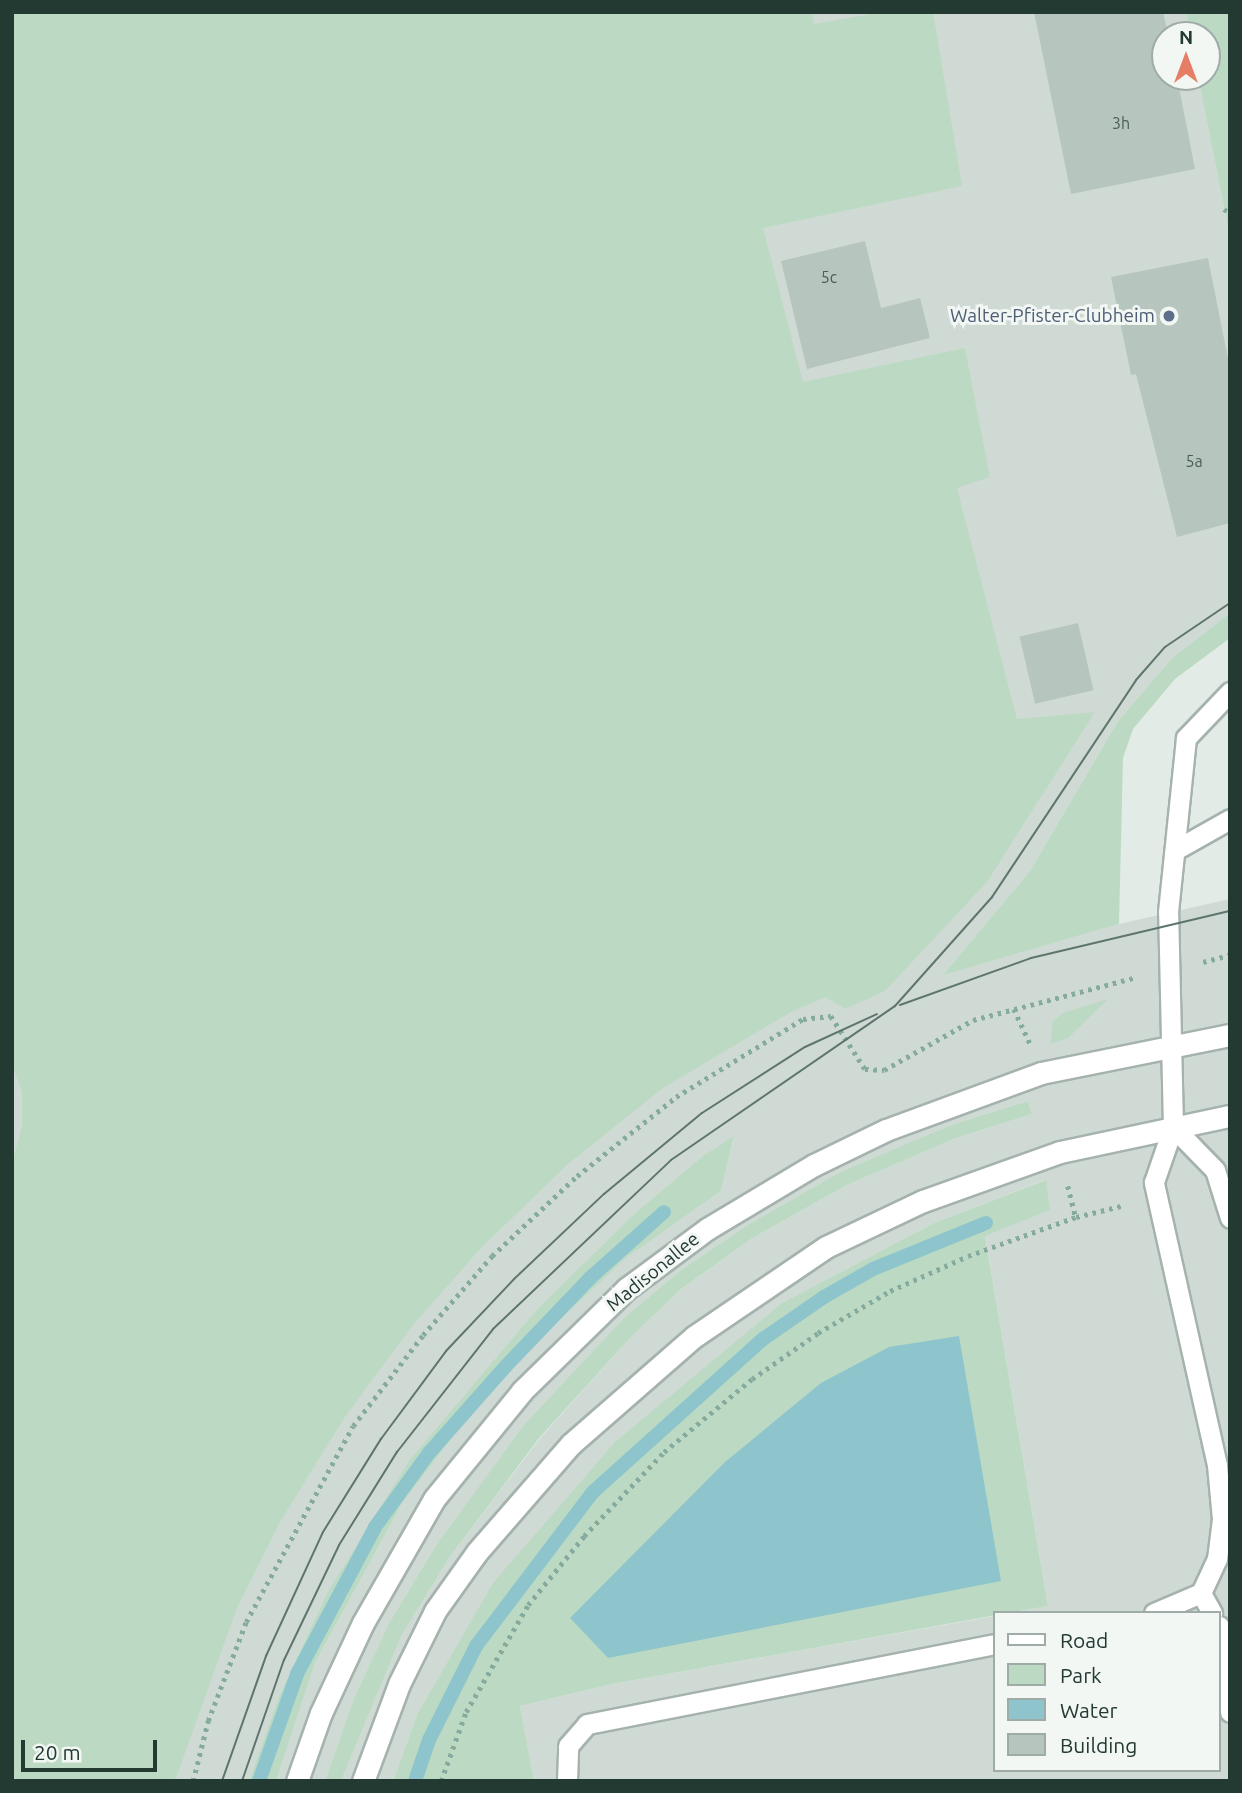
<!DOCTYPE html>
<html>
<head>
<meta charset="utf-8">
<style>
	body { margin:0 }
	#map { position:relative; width:1242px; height:1793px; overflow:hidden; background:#e2ebe6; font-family:Ubuntu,sans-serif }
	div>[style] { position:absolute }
	.built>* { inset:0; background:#d0dad5 }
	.green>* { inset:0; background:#bcdac3 }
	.water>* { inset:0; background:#8ec4cb }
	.stream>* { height:14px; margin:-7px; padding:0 7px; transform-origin:7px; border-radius:7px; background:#8ec4cb }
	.building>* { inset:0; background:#b7c5bf; transform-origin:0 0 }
	.path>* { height:4.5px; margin-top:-2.25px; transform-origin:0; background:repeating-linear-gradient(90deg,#85ab9e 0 3.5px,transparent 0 8.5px) }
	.roads { filter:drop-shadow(2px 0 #a5b2ad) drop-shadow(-2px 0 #a5b2ad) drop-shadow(0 2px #a5b2ad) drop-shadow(0 -2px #a5b2ad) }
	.lane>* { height:19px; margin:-9.5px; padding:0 9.5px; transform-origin:9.5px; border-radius:9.5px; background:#fff }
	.secondary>* { height:21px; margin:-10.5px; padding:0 10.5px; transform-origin:10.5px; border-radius:10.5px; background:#fff }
	.tram>* { height:2px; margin:-1px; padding:0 1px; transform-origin:1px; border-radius:1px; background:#5e756e }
	.dots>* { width:19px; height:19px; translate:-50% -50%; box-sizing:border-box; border:4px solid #f2f7f4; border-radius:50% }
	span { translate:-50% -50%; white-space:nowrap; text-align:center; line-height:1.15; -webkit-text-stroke:6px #f2f7f4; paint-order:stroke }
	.number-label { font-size:16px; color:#485d56 }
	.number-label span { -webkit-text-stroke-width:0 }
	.service-label { font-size:19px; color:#4e5e75 }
	.right { translate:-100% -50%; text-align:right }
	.street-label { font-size:19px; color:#233a33 }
	.frame { position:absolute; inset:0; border:14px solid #233a33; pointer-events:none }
	.legend { position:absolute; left:993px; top:1611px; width:228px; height:161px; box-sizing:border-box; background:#f2f7f4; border:2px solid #9faba7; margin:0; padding:9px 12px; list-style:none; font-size:21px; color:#233a33 }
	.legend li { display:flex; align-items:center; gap:14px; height:35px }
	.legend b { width:35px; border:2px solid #9faba7 }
	.north { position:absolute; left:1151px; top:21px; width:70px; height:70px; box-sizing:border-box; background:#f2f7f4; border:2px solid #9faba7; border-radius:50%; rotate:0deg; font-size:19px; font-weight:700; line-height:28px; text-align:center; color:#233a33 }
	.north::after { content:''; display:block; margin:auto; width:24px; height:32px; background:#e67e65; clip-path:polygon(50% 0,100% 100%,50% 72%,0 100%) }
	.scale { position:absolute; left:21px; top:1740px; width:136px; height:32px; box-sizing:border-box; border:4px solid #233a33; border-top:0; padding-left:9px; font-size:21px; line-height:24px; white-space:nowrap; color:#233a33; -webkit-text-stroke:5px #f2f7f4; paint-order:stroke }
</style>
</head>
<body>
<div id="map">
	<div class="built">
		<div style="clip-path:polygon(12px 12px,1186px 12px,1190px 35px,1165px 35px,1165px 77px,1198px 77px,1230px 237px,1230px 613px,1171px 659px,1118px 721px,1030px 871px,944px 974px,1119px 924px,1230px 899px,1230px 1781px,534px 1781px,520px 1706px,612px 1684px,995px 1616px,995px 1770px,1219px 1770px,1219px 1613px,1011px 1613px,1048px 1606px,985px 1235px,1049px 1210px,1045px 1180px,934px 1223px,782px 1303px,417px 1715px,393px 1781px,341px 1781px,402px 1633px,449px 1558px,541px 1437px,631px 1337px,681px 1289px,754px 1237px,847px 1185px,956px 1138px,1032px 1114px,1028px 1101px,951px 1125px,841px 1173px,749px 1224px,681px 1270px,625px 1317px,435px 1547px,389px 1623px,354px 1698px,325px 1781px,276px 1781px,315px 1663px,403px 1502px,483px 1398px,538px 1340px,626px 1257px,721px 1191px,734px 1137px,704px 1155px,636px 1212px,539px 1307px,326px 1595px,279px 1696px,249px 1781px,12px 1781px)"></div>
	</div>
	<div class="green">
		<div style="clip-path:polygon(12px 12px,812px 12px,814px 24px,882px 12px,933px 12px,962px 186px,763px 228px,803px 382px,965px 348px,990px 477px,957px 488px,1017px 719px,1095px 712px,987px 882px,885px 991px,845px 1009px,826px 997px,791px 1012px,663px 1088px,567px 1165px,481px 1248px,413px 1325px,345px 1417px,280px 1522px,237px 1608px,175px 1781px,12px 1781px,12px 1164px,22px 1126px,22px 1092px,12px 1064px)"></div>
		<div style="clip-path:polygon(1186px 12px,1230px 12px,1230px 237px,1198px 77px,1207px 77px,1207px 35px,1190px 35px)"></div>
		<div style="clip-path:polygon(1230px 613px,1230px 638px,1175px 679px,1133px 729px,1123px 758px,1119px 924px,943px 975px,1030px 871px,1118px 721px,1171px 659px)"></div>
		<div style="clip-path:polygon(1108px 999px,1068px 1038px,1051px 1044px,1052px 1022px,1063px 1013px)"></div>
		<div style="clip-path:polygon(1028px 1101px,1032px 1114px,956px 1138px,847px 1185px,754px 1237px,681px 1289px,631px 1337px,540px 1437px,449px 1558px,402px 1634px,341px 1781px,325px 1781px,354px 1698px,389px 1623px,435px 1547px,524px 1425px,625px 1317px,681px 1270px,749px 1224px,841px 1172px,951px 1125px)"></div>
		<div style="clip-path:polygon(734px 1136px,721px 1191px,627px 1257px,538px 1340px,483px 1398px,403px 1502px,315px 1663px,276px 1781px,249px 1781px,279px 1696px,326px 1595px,409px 1461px,539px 1307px,636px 1212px,704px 1155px)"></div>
		<div style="clip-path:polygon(1046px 1180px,1050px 1210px,985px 1236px,1048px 1606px,612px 1684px,520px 1706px,534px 1781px,393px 1781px,417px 1715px,493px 1583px,616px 1441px,782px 1303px,934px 1223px)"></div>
	</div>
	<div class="water">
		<div style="clip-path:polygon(959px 1336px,1001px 1581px,608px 1658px,570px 1618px,725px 1462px,821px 1383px,889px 1347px)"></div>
	</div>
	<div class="stream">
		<div style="left:259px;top:1781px;width:114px;rotate:-70.4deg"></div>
		<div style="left:297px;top:1674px;width:166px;rotate:-62deg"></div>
		<div style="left:375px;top:1527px;width:92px;rotate:-53.9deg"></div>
		<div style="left:429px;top:1453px;width:116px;rotate:-48.5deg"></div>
		<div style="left:506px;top:1366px;width:122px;rotate:-46.3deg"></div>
		<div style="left:590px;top:1278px;width:99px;rotate:-41.7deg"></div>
		<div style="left:415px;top:1781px;width:43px;rotate:-71.1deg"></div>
		<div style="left:429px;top:1740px;width:105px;rotate:-63.4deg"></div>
		<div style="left:476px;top:1646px;width:193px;rotate:-52.8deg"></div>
		<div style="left:593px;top:1492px;width:229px;rotate:-42deg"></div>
		<div style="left:763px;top:1339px;width:74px;rotate:-34.5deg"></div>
		<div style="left:824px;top:1297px;width:56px;rotate:-29.7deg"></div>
		<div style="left:873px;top:1269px;width:122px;rotate:-22.2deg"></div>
	</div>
	<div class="building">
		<div style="clip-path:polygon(1034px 12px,1163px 12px,1168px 35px,1165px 77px,1177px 77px,1195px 169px,1071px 194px)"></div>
		<div style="clip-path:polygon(865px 241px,881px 308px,920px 298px,930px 338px,807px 369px,781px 261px)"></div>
		<div style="clip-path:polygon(1208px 258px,1230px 369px,1230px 523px,1177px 537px,1136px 374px,1131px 375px,1111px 277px)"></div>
		<div style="left:1078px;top:623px;width:69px;height:60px;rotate:77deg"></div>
	</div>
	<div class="path">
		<div style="left:1224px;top:209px;width:7px;rotate:34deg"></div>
		<div style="left:1203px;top:962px;width:28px;rotate:-15deg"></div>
		<div style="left:1014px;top:1009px;width:38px;rotate:65deg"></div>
		<div style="left:1068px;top:1186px;width:32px;rotate:76deg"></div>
		<div style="left:193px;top:1781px;width:62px;rotate:-76deg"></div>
		<div style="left:208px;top:1721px;width:106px;rotate:-69deg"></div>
		<div style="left:246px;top:1622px;width:223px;rotate:-61.4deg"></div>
		<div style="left:353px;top:1426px;width:115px;rotate:-52.4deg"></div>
		<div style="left:423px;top:1335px;width:105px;rotate:-48.9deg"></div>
		<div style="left:492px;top:1256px;width:117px;rotate:-43.3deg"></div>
		<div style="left:577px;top:1176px;width:127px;rotate:-38.6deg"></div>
		<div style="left:676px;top:1097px;width:149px;rotate:-31.6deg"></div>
		<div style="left:803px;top:1019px;width:28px;rotate:-6deg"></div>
		<div style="left:831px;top:1016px;width:63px;rotate:57.3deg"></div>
		<div style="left:865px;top:1069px;width:19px;rotate:3deg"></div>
		<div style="left:884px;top:1070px;width:102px;rotate:-29.3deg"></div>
		<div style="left:973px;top:1020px;width:170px;rotate:-14.7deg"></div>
		<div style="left:441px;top:1781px;width:73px;rotate:-70.1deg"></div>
		<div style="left:466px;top:1712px;width:124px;rotate:-59.9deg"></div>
		<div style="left:528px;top:1605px;width:89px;rotate:-50.9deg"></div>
		<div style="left:584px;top:1536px;width:116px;rotate:-46.4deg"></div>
		<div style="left:664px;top:1452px;width:114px;rotate:-39.7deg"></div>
		<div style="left:752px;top:1379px;width:80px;rotate:-34.9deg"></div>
		<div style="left:818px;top:1333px;width:83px;rotate:-30.3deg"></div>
		<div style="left:890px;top:1291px;width:85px;rotate:-24.2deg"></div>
		<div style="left:968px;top:1256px;width:115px;rotate:-19.9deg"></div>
		<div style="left:1076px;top:1217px;width:50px;rotate:-13.8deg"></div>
	</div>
	<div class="roads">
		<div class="lane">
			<div style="left:1175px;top:850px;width:63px;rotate:-29.4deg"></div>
			<div style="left:1173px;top:1127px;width:60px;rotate:45.7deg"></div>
			<div style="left:1215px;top:1170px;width:50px;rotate:72.6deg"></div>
			<div style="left:1201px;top:1593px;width:23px;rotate:61deg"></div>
			<div style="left:1154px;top:1613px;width:51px;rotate:-23.1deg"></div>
			<div style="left:1201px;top:1593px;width:38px;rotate:-65deg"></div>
			<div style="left:1217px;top:1559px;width:40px;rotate:-82.9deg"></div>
			<div style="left:1222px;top:1519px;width:54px;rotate:-95.3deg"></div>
			<div style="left:1217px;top:1465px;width:290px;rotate:-102.6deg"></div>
			<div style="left:1154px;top:1182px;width:58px;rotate:-70.9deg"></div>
			<div style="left:1173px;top:1127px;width:215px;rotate:-91.3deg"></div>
			<div style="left:1168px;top:912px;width:175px;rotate:-84.1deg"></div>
			<div style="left:1186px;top:738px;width:64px;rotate:-46.3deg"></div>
			<div style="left:1219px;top:1626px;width:12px;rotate:59deg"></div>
			<div style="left:1225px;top:1636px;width:76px;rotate:86.2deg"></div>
			<div style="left:567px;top:1781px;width:35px;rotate:-88deg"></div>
			<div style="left:568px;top:1746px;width:29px;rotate:-49deg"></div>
			<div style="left:587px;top:1724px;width:416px;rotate:-11.1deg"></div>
		</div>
		<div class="secondary">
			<div style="left:297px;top:1781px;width:72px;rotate:-70.6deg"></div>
			<div style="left:321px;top:1713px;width:99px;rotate:-65deg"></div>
			<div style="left:363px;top:1623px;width:143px;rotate:-60.2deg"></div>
			<div style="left:434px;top:1499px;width:139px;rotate:-50.8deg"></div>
			<div style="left:522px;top:1391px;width:146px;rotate:-44.4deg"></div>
			<div style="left:626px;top:1289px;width:101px;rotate:-36.5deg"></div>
			<div style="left:707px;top:1229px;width:125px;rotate:-30.9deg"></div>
			<div style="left:814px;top:1165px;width:80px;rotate:-25.9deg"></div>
			<div style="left:886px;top:1130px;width:165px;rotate:-20.2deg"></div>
			<div style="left:1041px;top:1073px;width:193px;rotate:-11.4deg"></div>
			<div style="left:363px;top:1781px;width:103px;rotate:-69.6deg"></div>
			<div style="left:399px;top:1684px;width:81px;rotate:-63.7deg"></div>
			<div style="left:435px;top:1611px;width:72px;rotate:-54.6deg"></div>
			<div style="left:477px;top:1552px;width:143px;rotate:-49deg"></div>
			<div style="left:571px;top:1444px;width:164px;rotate:-41.1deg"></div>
			<div style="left:695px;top:1336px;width:158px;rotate:-34.2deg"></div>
			<div style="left:826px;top:1247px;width:107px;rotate:-25.4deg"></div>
			<div style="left:923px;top:1201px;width:145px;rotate:-19.7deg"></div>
			<div style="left:1060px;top:1152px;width:174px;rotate:-12deg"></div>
		</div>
	</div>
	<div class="tram">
		<div style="left:900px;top:1005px;width:139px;rotate:-19.7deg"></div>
		<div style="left:1031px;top:958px;width:204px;rotate:-13.3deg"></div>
		<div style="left:222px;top:1781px;width:133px;rotate:-70.6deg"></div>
		<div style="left:266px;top:1656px;width:136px;rotate:-65.3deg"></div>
		<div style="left:323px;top:1532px;width:110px;rotate:-58.1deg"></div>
		<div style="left:381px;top:1439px;width:109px;rotate:-53.5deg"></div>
		<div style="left:446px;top:1351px;width:99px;rotate:-46.6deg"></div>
		<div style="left:514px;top:1279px;width:124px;rotate:-43.4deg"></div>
		<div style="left:604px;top:1194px;width:127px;rotate:-39.6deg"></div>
		<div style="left:702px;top:1113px;width:122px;rotate:-32.7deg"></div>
		<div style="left:805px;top:1047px;width:79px;rotate:-24.6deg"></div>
		<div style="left:242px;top:1781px;width:128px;rotate:-70.9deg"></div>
		<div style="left:284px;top:1660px;width:127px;rotate:-64.4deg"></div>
		<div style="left:339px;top:1545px;width:110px;rotate:-58.1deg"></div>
		<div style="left:397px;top:1452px;width:156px;rotate:-52deg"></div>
		<div style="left:493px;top:1329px;width:245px;rotate:-43.5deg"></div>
		<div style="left:671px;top:1160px;width:272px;rotate:-34.5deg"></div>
		<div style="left:895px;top:1006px;width:146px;rotate:-48.3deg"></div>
		<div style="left:992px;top:897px;width:260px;rotate:-56.4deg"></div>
		<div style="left:1136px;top:680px;width:44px;rotate:-48.7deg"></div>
		<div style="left:1165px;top:647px;width:78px;rotate:-34.1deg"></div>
	</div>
	<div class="dots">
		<div style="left:1169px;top:316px;background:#5c6f8a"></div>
	</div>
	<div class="number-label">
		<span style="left:1121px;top:123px">3h</span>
		<span style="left:829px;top:277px">5c</span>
		<span style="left:1194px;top:461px">5a</span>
	</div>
	<div class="service-label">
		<span class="right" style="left:1155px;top:316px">Walter-Pfister-Clubheim</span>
	</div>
	<div class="street-label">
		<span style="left:653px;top:1272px;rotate:-39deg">Madisonallee</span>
	</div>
	<div class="frame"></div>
	<ul class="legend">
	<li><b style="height:9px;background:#fff"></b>Road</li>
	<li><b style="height:19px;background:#bcdac3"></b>Park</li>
	<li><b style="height:19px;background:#8ec4cb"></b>Water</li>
	<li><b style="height:19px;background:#b7c5bf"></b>Building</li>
	</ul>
	<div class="north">N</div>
	<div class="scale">20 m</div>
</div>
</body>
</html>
